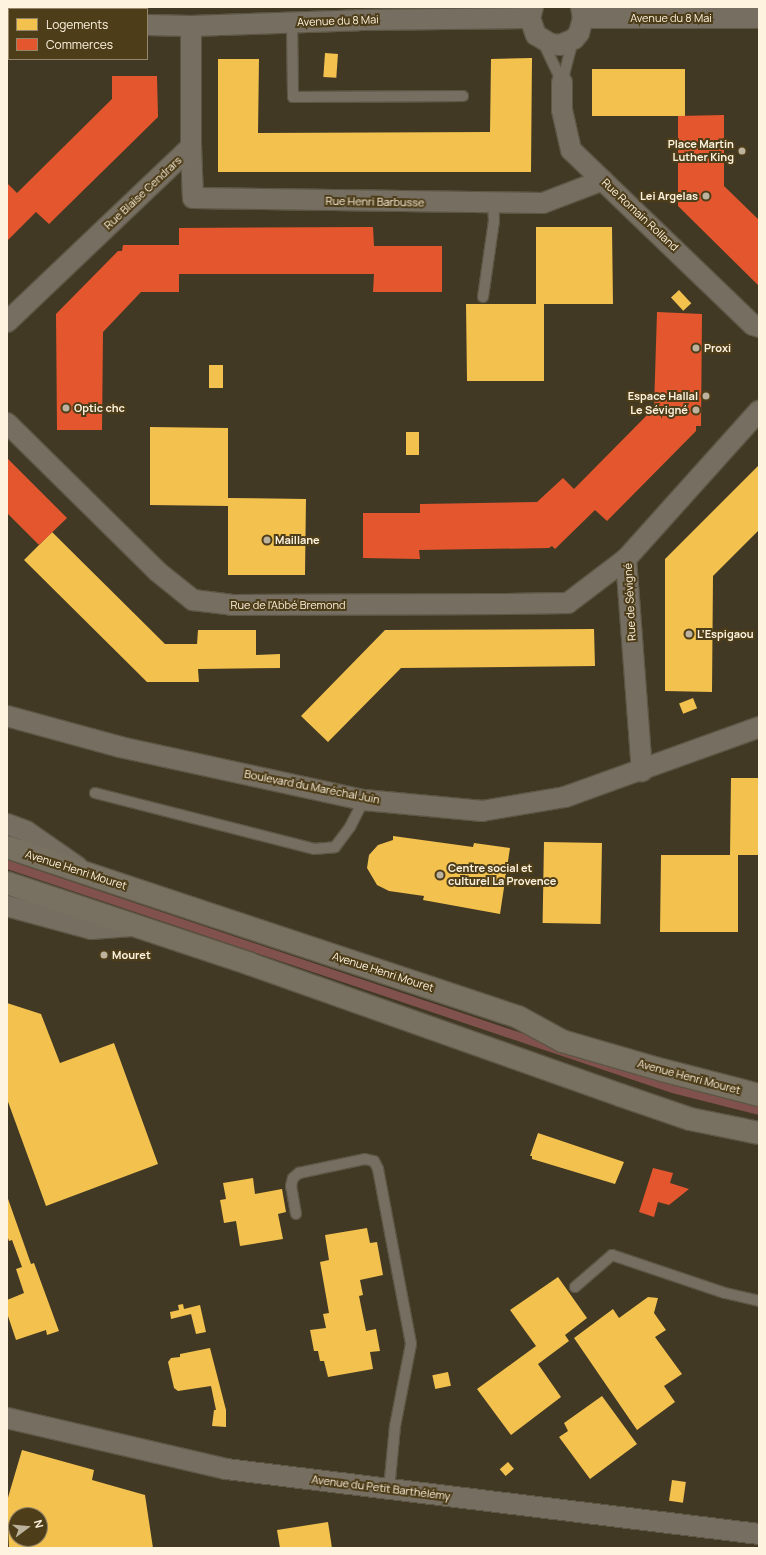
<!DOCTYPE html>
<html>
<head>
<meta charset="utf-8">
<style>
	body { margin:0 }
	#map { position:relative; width:766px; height:1555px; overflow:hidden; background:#423925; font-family:Manrope,sans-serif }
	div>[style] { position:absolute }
	.green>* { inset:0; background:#81524d }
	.homes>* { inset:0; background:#f2c14e; transform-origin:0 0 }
	.shops>* { inset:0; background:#e4572e }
	.roads { filter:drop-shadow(1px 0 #5d5645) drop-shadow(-1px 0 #5d5645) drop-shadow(0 1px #5d5645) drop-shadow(0 -1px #5d5645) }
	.lane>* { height:10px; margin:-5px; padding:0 5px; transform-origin:5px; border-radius:5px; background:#766f61 }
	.street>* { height:20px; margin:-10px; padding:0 10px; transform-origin:10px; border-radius:10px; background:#766f61 }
	.secondary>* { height:22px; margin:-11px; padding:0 11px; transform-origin:11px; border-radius:11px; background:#787060 }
	.dots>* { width:11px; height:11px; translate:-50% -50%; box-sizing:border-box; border:2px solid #4e3d19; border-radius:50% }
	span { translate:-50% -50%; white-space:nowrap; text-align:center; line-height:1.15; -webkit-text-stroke:4px #4e3d19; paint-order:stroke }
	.street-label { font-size:11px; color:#fdf3df }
	.poi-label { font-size:11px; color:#fdf3df; font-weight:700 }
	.right { translate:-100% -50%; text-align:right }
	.left { translate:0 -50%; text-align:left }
	.frame { position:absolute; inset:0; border:8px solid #fdf3df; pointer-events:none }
	.legend { position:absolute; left:8px; top:8px; width:140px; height:52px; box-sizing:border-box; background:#4e3d19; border:1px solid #948668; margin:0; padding:5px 7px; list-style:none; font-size:12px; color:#fdf3df }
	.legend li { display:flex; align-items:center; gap:8px; height:20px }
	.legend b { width:20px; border:1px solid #948668 }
	.north { position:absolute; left:8px; top:1507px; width:40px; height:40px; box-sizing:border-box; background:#4e3d19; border:1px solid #948668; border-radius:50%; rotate:74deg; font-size:11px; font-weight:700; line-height:16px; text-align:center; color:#fdf3df }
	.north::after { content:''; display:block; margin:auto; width:14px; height:18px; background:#bcb29e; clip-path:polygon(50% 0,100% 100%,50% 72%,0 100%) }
</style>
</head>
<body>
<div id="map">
	<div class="green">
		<div style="clip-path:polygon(7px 860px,676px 1085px,759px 1106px,759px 1115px,672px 1093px,7px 869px)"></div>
	</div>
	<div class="homes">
		<div style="left:325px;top:53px;width:13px;height:24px;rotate:4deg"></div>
		<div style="clip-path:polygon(532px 58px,531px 172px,218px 172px,218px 59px,259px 59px,258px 133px,490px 132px,491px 59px)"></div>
		<div style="left:592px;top:69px;width:93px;height:47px"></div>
		<div style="clip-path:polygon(536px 227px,612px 227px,613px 304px,544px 304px,544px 381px,467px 381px,466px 304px,536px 304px)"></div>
		<div style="left:679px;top:290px;width:18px;height:11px;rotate:47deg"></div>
		<div style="left:209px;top:365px;width:14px;height:23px"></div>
		<div style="clip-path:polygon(150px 427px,228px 428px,228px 498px,306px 499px,305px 575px,228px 575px,228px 506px,150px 505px)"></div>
		<div style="left:406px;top:432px;width:13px;height:23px"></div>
		<div style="clip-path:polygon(759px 465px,759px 530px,713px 576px,712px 692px,665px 691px,665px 559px)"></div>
		<div style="clip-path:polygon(52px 532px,165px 644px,197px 644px,198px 630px,256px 630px,256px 655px,280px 654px,280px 668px,198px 669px,199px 682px,147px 682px,24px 560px)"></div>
		<div style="clip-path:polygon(594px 629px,595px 666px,401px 668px,328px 742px,301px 716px,385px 630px)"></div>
		<div style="left:693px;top:698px;width:11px;height:15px;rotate:68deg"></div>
		<div style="clip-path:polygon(731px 778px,759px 778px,759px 855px,738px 855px,738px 932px,660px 932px,661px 855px,730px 855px)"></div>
		<div style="clip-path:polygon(393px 836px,473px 847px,474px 843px,510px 848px,500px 914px,423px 900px,424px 896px,389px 891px,377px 885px,367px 868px,369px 855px,378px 845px,393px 840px)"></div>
		<div style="left:544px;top:842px;width:58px;height:81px;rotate:1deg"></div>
		<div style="clip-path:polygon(7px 1003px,41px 1014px,60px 1063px,114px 1043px,158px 1164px,46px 1206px,7px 1099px)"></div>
		<div style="clip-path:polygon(538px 1133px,624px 1162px,615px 1184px,532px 1159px,532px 1156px,530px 1156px)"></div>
		<div style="clip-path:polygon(253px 1178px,255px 1194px,282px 1189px,286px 1212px,278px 1214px,283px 1239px,240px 1246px,236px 1221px,224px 1223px,220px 1200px,226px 1199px,223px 1183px)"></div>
		<div style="clip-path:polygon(7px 1196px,31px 1264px,34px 1263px,59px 1331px,47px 1335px,46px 1330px,16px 1340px,7px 1313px,7px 1300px,24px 1293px,16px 1269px,22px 1267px,12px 1240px,9px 1241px,7px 1235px)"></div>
		<div style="clip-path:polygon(367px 1228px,370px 1243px,377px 1242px,383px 1275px,360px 1280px,363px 1295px,359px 1296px,366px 1331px,376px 1329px,380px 1351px,370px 1352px,373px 1369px,328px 1377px,324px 1361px,320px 1361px,318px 1351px,314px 1351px,310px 1330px,326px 1328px,323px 1314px,329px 1313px,320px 1262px,329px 1260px,325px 1235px)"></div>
		<div style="clip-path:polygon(558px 1277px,587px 1318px,565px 1335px,569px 1341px,538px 1364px,561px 1397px,511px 1435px,477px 1389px,536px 1346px,510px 1310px)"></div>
		<div style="clip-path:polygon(648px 1297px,658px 1298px,654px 1313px,666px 1330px,655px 1337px,682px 1374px,664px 1386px,675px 1402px,637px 1430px,574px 1338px,613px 1309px,619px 1318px)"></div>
		<div style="clip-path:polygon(183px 1304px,184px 1309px,200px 1305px,206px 1332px,196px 1334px,191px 1314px,171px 1319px,170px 1312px,179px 1310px,178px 1305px)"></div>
		<div style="clip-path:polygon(210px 1348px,226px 1410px,226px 1427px,212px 1426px,214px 1410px,216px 1410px,211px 1386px,178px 1391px,174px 1388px,168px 1362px,171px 1358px,180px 1357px,180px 1354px)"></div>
		<div style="left:448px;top:1372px;width:14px;height:16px;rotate:78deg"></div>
		<div style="clip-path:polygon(602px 1396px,637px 1444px,590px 1479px,559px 1437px,568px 1431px,564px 1423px)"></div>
		<div style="clip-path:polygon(evenodd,22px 1450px,94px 1470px,92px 1480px,145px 1495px,153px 1548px,9px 1548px,7px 1501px,22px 1450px,16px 1515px,40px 1515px,40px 1539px,16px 1539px,16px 1515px)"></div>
		<div style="left:508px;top:1462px;width:9px;height:11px;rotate:49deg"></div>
		<div style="left:672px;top:1480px;width:14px;height:21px;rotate:8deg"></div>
		<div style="clip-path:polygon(328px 1522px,332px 1548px,280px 1548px,277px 1530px)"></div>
	</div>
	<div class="shops">
		<div style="clip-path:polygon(112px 76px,157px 76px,158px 117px,49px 224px,36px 212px,7px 241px,7px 183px,17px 193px,112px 99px)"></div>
		<div style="clip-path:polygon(724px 115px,724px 186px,759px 220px,759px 286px,678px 206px,678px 116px)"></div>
		<div style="clip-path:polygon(373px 227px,374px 246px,442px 246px,442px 292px,373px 292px,374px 274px,179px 274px,179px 292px,141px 292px,103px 332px,102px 430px,57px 430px,56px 314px,118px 251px,122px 251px,123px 245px,179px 245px,179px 228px)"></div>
		<div style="clip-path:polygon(657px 312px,702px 314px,701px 426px,696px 426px,696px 431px,607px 521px,595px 510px,555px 549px,552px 546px,549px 548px,419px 550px,420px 559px,363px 558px,363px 513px,420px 513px,420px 504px,537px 502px,563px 478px,574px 489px,654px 408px)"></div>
		<div style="clip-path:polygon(7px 458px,67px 518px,39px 545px,7px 513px)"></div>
		<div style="clip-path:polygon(653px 1168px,673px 1173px,670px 1183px,689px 1189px,669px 1205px,658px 1202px,654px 1217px,639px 1212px)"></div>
	</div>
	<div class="roads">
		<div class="lane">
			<div style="left:292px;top:23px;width:74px;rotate:89.2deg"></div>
			<div style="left:293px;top:97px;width:170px;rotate:-0.3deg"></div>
			<div style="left:543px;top:42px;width:44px;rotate:64.6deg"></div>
			<div style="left:562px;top:82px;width:43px;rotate:-75.3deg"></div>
			<div style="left:483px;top:297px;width:77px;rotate:-81.8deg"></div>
			<div style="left:494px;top:221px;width:18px;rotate:-93deg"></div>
			<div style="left:95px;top:793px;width:226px;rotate:14.3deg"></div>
			<div style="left:314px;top:849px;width:21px;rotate:-5deg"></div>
			<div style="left:335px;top:847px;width:25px;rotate:-53deg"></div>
			<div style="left:350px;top:827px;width:30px;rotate:-63deg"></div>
			<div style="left:296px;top:1214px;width:28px;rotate:-100deg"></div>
			<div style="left:291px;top:1186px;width:8px;rotate:-76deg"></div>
			<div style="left:293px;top:1178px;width:8px;rotate:-40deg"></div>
			<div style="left:299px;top:1173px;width:67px;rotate:-12deg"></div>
			<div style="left:365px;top:1159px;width:9px;rotate:13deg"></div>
			<div style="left:374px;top:1161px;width:9px;rotate:63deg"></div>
			<div style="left:378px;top:1169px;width:178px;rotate:79.3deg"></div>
			<div style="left:411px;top:1344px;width:84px;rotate:101deg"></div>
			<div style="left:395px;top:1426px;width:63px;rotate:95.4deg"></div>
			<div style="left:575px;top:1287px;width:49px;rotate:-40.9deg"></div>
			<div style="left:612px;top:1255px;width:119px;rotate:18.6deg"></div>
			<div style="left:725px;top:1293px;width:35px;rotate:13deg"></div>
		</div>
		<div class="street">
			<div style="left:15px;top:7px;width:4px;rotate:27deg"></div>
			<div style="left:98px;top:7px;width:2px;rotate:90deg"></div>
			<div style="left:533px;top:7px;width:11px;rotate:105deg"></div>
			<div style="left:530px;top:18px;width:18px;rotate:71deg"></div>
			<div style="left:536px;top:35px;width:17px;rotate:31deg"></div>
			<div style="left:551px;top:44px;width:9px;rotate:6deg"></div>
			<div style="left:560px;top:45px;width:15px;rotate:-23deg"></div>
			<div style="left:574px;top:39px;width:8px;rotate:-50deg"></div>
			<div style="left:579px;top:33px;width:16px;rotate:-75deg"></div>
			<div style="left:583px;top:18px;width:11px;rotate:-100deg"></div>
			<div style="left:583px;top:18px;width:176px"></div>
			<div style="left:147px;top:25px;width:44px;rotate:1.3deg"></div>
			<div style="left:191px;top:26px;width:168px;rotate:-2deg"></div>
			<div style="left:359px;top:20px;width:171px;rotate:-0.7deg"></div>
			<div style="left:7px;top:28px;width:2px"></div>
			<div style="left:562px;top:82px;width:28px;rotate:90deg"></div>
			<div style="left:562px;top:110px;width:41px;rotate:77.3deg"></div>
			<div style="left:571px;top:150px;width:252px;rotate:43.9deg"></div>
			<div style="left:753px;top:325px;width:6px;rotate:18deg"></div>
			<div style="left:191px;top:147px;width:51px;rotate:87.8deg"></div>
			<div style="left:193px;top:198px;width:350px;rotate:0.8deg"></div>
			<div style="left:543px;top:203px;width:64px;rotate:-21deg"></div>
			<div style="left:7px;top:322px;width:254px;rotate:-43.6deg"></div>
			<div style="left:191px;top:147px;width:121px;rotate:-90deg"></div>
			<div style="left:7px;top:423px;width:212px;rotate:44.6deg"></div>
			<div style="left:158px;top:572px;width:45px;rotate:38.7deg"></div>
			<div style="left:193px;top:600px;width:38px;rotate:7deg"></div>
			<div style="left:231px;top:605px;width:277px;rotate:-0.2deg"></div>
			<div style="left:508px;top:604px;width:60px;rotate:-1deg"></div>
			<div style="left:568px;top:603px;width:73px;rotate:-37.2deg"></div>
			<div style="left:626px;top:559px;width:199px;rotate:-48.1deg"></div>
			<div style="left:626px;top:559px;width:213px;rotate:85.7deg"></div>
			<div style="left:7px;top:716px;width:117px;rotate:15.3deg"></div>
			<div style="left:120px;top:747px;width:250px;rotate:12.3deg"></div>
			<div style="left:364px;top:800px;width:119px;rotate:5.3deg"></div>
			<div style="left:482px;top:811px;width:84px;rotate:-9.6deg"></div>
			<div style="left:565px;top:797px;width:206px;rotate:-19.8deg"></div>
			<div style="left:7px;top:824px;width:20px;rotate:20deg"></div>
			<div style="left:26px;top:831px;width:63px;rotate:34.7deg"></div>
			<div style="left:7px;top:906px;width:87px;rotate:15.3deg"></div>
			<div style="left:91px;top:929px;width:41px;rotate:-4.2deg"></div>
			<div style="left:7px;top:1418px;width:225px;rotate:13.1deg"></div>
			<div style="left:226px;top:1469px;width:537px;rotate:6.95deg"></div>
		</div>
		<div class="secondary">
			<div style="left:7px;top:847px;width:539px;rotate:18.4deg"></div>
			<div style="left:518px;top:1017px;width:50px;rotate:28.6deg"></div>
			<div style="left:562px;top:1041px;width:104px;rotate:16.2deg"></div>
			<div style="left:662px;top:1070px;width:100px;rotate:14.5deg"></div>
			<div style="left:7px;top:883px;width:256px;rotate:18.4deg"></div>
			<div style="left:250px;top:964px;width:393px;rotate:19.5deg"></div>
			<div style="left:620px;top:1095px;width:74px;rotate:18.9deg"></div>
			<div style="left:690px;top:1119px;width:70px;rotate:11.5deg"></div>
		</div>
	</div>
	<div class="dots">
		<div style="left:742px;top:151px;background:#bcb29e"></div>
		<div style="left:706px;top:196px;background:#bcb29e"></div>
		<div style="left:696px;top:348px;background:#bcb29e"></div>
		<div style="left:706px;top:396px;background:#bcb29e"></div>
		<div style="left:66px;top:408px;background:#bcb29e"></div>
		<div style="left:696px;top:410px;background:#bcb29e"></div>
		<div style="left:267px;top:540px;background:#bcb29e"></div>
		<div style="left:689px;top:634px;background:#bcb29e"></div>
		<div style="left:440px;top:875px;background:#bcb29e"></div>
		<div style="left:104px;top:955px;background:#bcb29e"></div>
	</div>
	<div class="street-label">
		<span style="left:671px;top:18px">Avenue du 8 Mai</span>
		<span style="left:338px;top:21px;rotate:-2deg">Avenue du 8 Mai</span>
		<span style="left:143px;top:193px;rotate:-43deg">Rue Blaise Cendrars</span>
		<span style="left:375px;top:202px;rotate:1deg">Rue Henri Barbusse</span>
		<span style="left:640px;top:215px;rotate:43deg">Rue Romain Rolland</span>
		<span style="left:630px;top:602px;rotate:-93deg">Rue de Sévigné</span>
		<span style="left:288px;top:605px">Rue de l'Abbé Bremond</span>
		<span style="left:312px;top:787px;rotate:11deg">Boulevard du Maréchal Juin</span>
		<span style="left:76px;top:870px;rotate:18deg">Avenue Henri Mouret</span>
		<span style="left:383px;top:972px;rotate:18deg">Avenue Henri Mouret</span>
		<span style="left:689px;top:1077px;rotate:15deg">Avenue Henri Mouret</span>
		<span style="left:381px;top:1488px;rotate:7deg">Avenue du Petit Barthélémy</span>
	</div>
	<div class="poi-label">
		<span class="right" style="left:734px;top:151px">Place Martin<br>Luther King</span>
		<span class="right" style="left:698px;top:196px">Lei Argelas</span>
		<span class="left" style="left:704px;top:348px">Proxi</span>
		<span class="right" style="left:698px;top:396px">Espace Hallal</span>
		<span class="left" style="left:74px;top:408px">Optic chc</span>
		<span class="right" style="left:688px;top:410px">Le Sévigné</span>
		<span class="left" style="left:275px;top:540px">Maillane</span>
		<span class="left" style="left:697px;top:634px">L’Espigaou</span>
		<span class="left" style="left:448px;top:875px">Centre social et<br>culturel La Provence</span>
		<span class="left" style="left:112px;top:955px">Mouret</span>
	</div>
	<div class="frame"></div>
	<ul class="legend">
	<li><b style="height:11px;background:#f2c14e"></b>Logements</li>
	<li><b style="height:11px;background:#e4572e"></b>Commerces</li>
	</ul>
	<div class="north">N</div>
</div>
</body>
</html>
